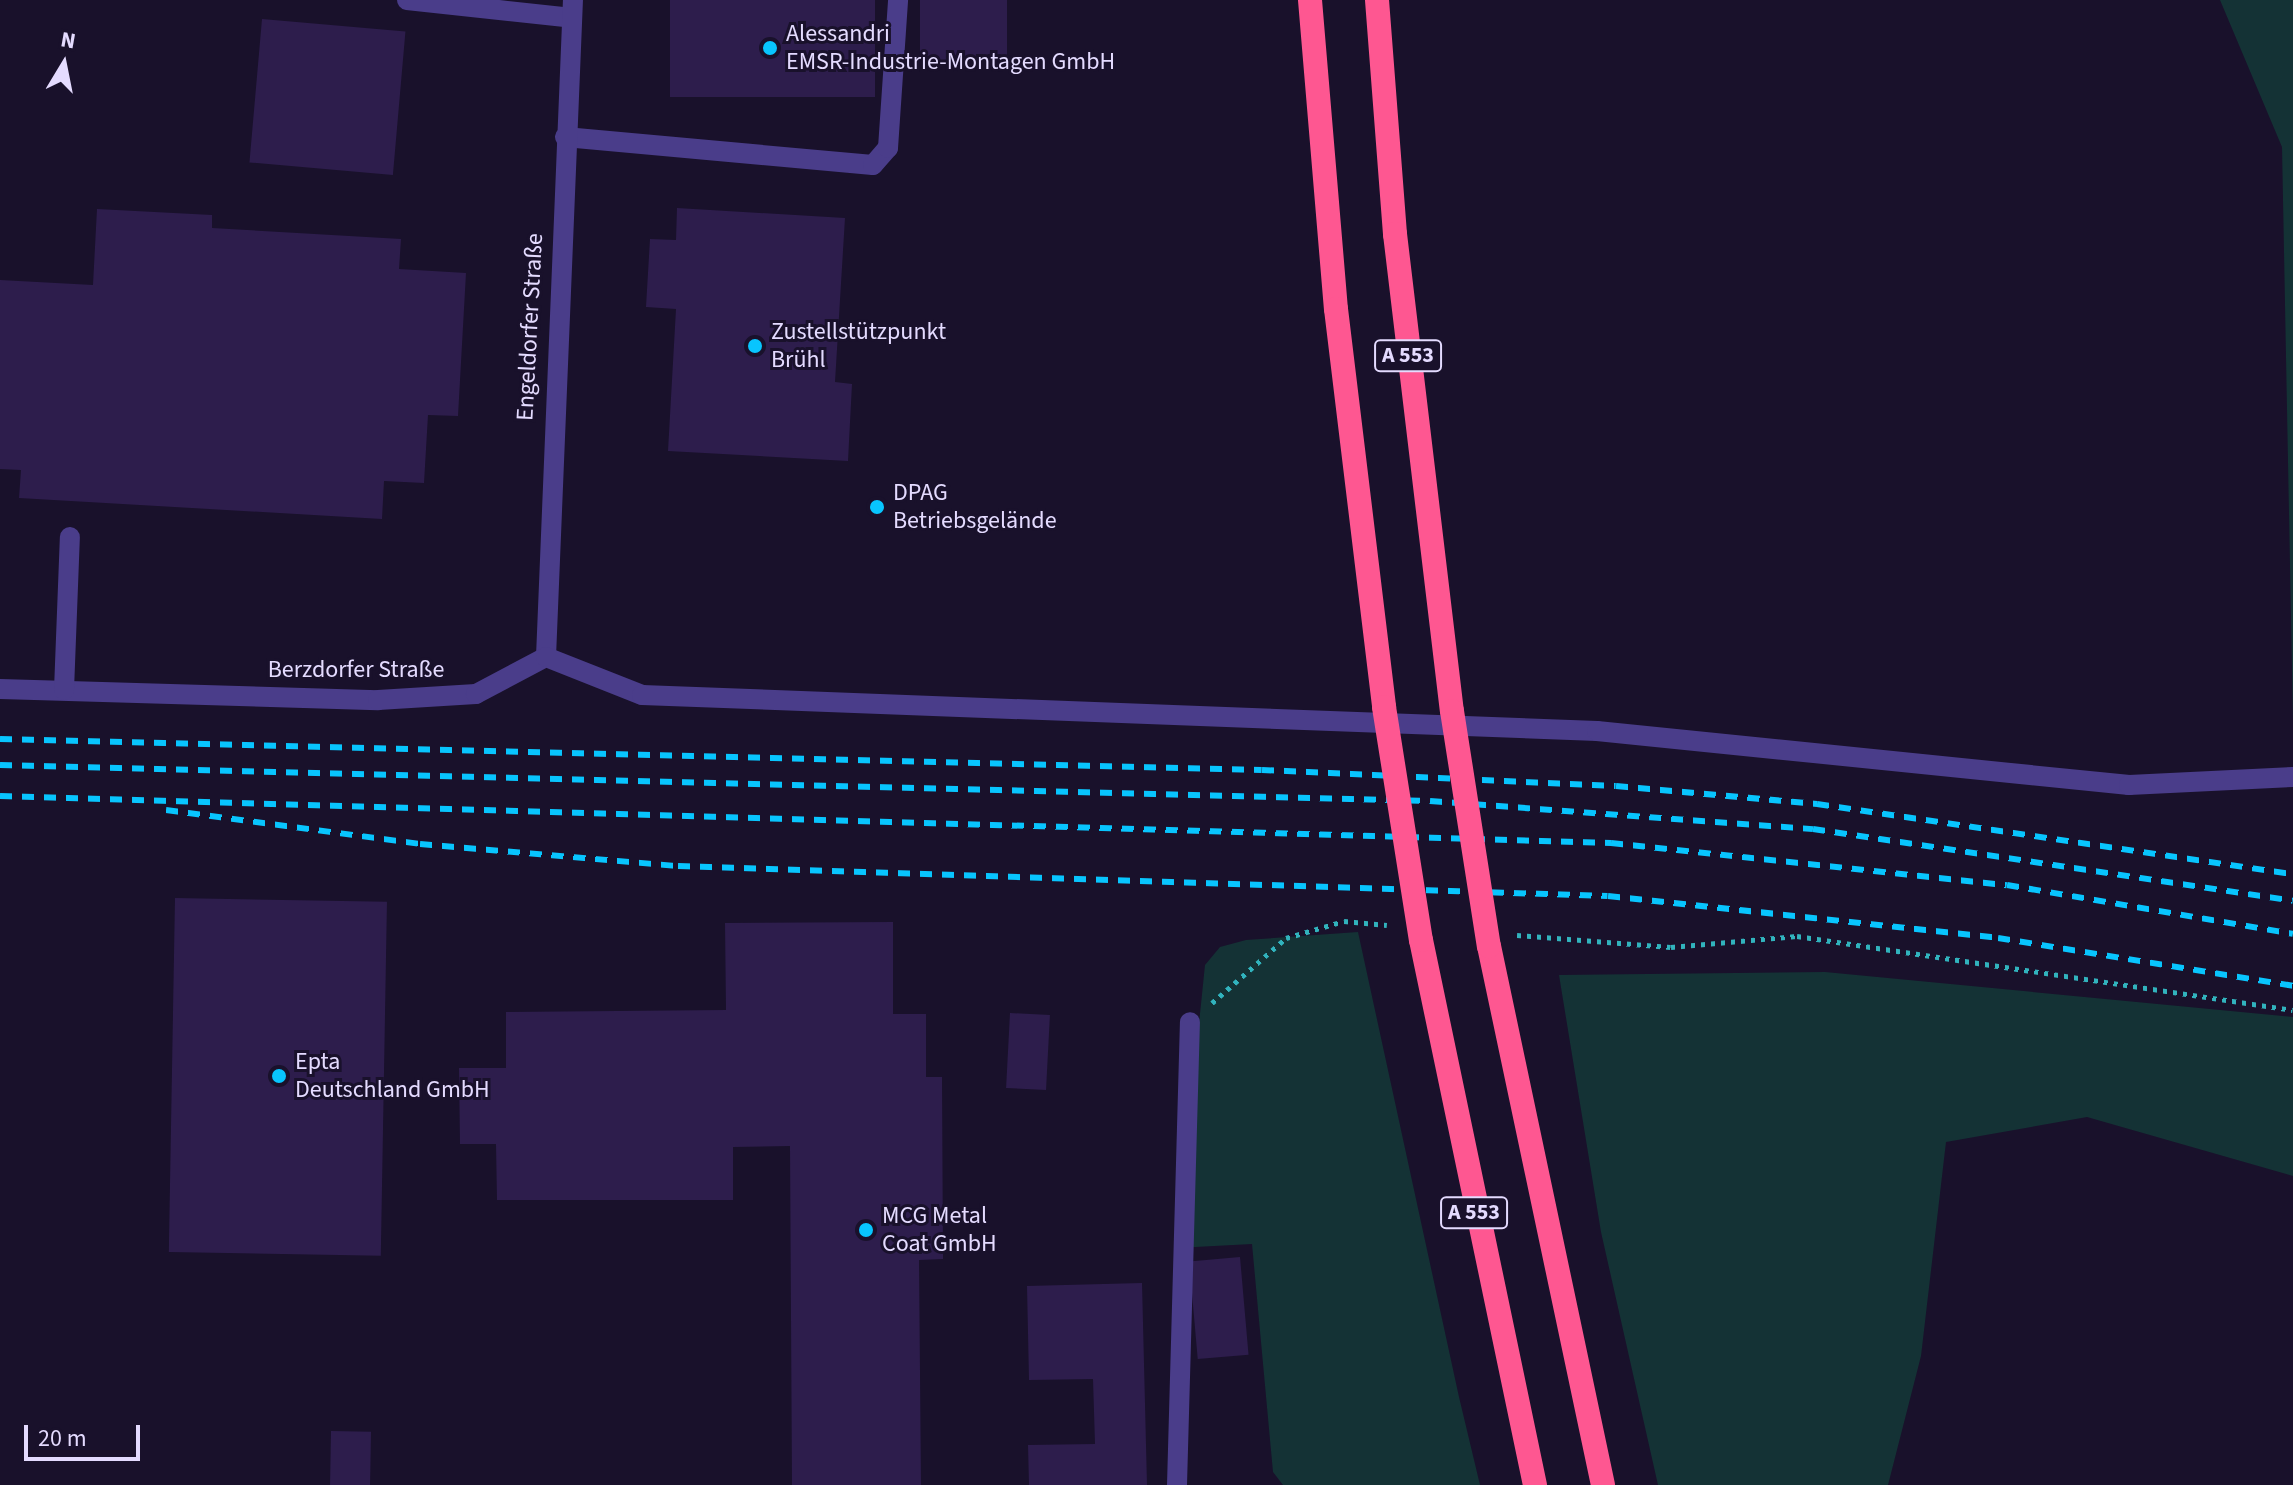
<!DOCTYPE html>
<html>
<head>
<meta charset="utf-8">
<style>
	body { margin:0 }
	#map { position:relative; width:2293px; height:1485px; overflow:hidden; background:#19112b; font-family:"Source Sans 3",sans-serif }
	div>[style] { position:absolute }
	.green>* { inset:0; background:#143235 }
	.building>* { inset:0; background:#2d1d4c; transform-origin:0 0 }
	.path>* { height:5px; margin-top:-2.5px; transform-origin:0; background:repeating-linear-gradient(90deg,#31b3bd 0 4px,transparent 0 10px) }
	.minor>* { height:20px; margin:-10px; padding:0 10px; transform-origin:10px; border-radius:10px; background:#4a3d8a }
	.highway>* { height:24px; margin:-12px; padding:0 12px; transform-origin:12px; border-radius:12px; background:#fe5791 }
	.rail>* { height:6px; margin-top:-3px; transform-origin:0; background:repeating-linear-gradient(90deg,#08c5fe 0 12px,transparent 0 22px) }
	.highway-bridge>* { height:24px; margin:-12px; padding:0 12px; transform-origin:12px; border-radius:12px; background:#fe5791 }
	.dots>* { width:22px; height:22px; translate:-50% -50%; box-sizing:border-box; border:4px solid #19112b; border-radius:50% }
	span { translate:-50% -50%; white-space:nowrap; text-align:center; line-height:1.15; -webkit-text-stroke:6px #19112b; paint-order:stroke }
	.shield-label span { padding:2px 6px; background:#19112b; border:2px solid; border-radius:6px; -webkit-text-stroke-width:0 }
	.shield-label { font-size:22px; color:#e4dbff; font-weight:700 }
	.poi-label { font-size:24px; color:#e4dbff }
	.left { translate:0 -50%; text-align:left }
	.street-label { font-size:24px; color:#e4dbff }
	.north { position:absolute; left:24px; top:24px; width:80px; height:80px; -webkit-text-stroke:6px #19112b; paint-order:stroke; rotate:10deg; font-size:22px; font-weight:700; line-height:32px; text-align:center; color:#e4dbff }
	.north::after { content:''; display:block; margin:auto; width:28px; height:36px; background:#e4dbff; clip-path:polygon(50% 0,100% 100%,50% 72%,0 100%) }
	.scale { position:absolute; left:24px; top:1425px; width:116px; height:36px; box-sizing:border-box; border:4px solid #e4dbff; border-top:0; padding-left:10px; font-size:24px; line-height:28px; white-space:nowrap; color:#e4dbff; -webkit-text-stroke:6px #19112b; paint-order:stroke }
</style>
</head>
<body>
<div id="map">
	<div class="green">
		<div style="clip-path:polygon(2220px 0,2293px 0,2293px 723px,2282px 147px)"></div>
		<div style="clip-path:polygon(1358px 932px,1459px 1397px,1480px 1485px,1283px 1485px,1273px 1472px,1252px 1244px,1176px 1248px,1205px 965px,1220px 947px,1246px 940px)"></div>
		<div style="clip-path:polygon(1825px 972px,2293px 1017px,2293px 1176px,2087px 1117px,1946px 1142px,1921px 1356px,1888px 1485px,1658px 1485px,1601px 1232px,1559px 975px)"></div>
	</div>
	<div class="building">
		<div style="left:670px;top:0;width:205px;height:97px"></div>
		<div style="left:920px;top:0;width:87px;height:61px"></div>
		<div style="left:262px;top:19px;width:144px;height:144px;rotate:5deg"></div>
		<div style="clip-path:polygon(677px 208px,845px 218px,835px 382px,852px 384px,848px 461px,668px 451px,676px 309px,646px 307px,650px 239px,676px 240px)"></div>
		<div style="clip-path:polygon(97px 209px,212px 215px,212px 228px,401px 239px,399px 269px,466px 273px,458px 416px,428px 415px,424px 483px,384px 481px,382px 519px,19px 498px,21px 470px,0 469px,0 280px,93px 285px)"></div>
		<div style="left:175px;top:898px;width:212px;height:354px;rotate:1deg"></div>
		<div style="clip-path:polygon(893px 922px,893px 1014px,926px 1014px,926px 1077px,942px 1077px,943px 1259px,919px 1260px,921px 1485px,792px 1485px,790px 1146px,733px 1147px,733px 1200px,497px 1200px,496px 1144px,460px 1144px,459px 1068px,506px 1068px,506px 1012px,726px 1010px,725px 923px)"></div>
		<div style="left:1010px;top:1013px;width:40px;height:75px;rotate:3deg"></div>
		<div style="left:1240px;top:1257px;width:98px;height:51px;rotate:85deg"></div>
		<div style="clip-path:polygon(1142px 1283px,1147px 1485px,1029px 1485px,1028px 1445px,1095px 1444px,1093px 1379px,1029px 1380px,1027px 1286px)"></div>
		<div style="left:331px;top:1431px;width:40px;height:54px;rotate:1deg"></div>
	</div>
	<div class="path">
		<div style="left:1517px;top:935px;width:154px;rotate:4.5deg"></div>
		<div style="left:1671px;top:947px;width:126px;rotate:-5deg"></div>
		<div style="left:1797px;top:936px;width:501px;rotate:8.49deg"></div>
		<div style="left:1212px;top:1003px;width:98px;rotate:-41.3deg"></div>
		<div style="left:1286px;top:938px;width:60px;rotate:-16.3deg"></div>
		<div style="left:1344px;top:921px;width:43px;rotate:5.3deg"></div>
	</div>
	<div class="minor">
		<div style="left:407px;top:0;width:166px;rotate:6.2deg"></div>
		<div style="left:565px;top:137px;width:309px;rotate:5.2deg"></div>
		<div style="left:873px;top:165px;width:23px;rotate:-49deg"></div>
		<div style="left:888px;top:148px;width:148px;rotate:-86.1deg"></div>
		<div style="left:546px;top:657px;width:658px;rotate:-87.65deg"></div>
		<div style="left:0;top:689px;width:378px;rotate:1.7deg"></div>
		<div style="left:378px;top:700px;width:98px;rotate:-3.5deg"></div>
		<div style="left:476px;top:694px;width:79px;rotate:-27.9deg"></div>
		<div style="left:546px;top:657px;width:103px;rotate:21.6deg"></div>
		<div style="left:642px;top:695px;width:956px;rotate:2.16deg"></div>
		<div style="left:1597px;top:731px;width:535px;rotate:5.8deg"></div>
		<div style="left:2129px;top:785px;width:164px;rotate:-2.8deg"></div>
		<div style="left:64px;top:690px;width:153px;rotate:-87.8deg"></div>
		<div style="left:1177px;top:1485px;width:463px;rotate:-88.4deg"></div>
	</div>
	<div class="highway">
		<div style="left:1310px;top:0;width:310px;rotate:85.2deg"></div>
		<div style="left:1336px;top:309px;width:401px;rotate:83.1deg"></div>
		<div style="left:1377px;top:0;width:235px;rotate:85.6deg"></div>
		<div style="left:1395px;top:234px;width:480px;rotate:83.2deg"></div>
		<div style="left:1421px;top:940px;width:557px;rotate:78.19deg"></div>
		<div style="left:1489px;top:946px;width:551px;rotate:78.06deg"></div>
	</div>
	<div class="rail">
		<div style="left:0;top:739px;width:1262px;rotate:1.41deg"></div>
		<div style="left:1262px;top:770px;width:354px;rotate:2.6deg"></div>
		<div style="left:1616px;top:786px;width:202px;rotate:5.1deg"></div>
		<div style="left:1817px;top:804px;width:481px;rotate:8.4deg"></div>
		<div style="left:0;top:765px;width:1430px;rotate:1.44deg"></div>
		<div style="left:1430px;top:801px;width:384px;rotate:4.2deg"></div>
		<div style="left:1813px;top:829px;width:485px;rotate:8.5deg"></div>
		<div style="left:0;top:796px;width:1612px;rotate:1.67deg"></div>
		<div style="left:1611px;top:843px;width:398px;rotate:6.1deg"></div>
		<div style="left:2007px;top:885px;width:290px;rotate:9.7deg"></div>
		<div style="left:166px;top:810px;width:256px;rotate:7.6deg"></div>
		<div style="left:420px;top:844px;width:259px;rotate:4.9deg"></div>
		<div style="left:678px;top:866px;width:930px;rotate:1.85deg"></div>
		<div style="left:1608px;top:896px;width:392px;rotate:6.1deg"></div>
		<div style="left:1998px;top:938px;width:299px;rotate:9.2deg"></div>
	</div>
	<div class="highway-bridge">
		<div style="left:1384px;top:707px;width:236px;rotate:81deg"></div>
		<div style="left:1452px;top:711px;width:238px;rotate:81.1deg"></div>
	</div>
	<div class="dots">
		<div style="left:770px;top:48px;background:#08c5fe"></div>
		<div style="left:755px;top:346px;background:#08c5fe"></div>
		<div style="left:877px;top:507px;background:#08c5fe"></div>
		<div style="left:279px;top:1076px;background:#08c5fe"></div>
		<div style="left:866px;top:1230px;background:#08c5fe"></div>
	</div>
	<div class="shield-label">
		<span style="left:1408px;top:356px">A 553</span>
		<span style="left:1474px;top:1213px">A 553</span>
	</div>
	<div class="poi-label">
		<span class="left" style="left:786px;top:48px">Alessandri<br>EMSR-Industrie-Montagen GmbH</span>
		<span class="left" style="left:771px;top:346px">Zustellstützpunkt<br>Brühl</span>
		<span class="left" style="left:893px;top:507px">DPAG<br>Betriebsgelände</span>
		<span class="left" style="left:295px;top:1076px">Epta<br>Deutschland GmbH</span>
		<span class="left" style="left:882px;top:1230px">MCG Metal<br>Coat GmbH</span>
	</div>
	<div class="street-label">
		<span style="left:530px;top:327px;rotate:-87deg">Engeldorfer Straße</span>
		<span style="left:356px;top:670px">Berzdorfer Straße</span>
	</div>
	<div class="north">N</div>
	<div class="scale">20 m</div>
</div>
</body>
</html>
